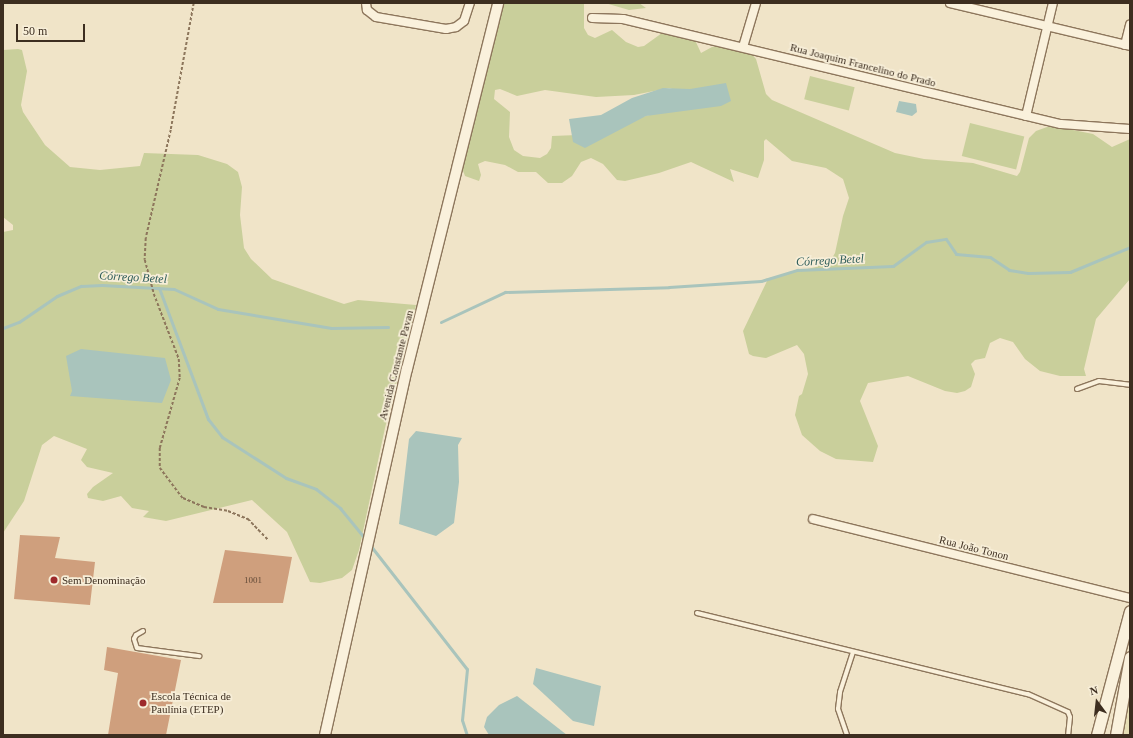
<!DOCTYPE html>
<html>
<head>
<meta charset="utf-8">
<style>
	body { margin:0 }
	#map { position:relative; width:1133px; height:738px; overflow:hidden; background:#f0e4c8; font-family:"Times New Roman",serif }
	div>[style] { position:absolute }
	.farmland>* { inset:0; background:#e6deb5 }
	.green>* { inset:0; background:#c9cf9b; transform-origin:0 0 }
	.water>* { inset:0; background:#a9c4bc }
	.stream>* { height:3px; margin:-1.5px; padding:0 1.5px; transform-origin:1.5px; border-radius:1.5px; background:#a9c4bc }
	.building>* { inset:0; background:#cf9f7d }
	.path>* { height:1.5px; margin-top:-0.75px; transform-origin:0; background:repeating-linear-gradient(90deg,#8d765c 0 3px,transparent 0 5px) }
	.roads { filter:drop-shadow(1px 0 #8d765c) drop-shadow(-1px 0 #8d765c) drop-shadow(0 1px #8d765c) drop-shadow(0 -1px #8d765c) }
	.service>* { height:4px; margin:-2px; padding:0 2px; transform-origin:2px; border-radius:2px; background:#faf1dc }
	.minor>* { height:8px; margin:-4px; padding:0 4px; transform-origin:4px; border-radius:4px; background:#faf1dc }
	.tertiary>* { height:10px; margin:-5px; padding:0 5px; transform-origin:5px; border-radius:5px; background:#faf1dc }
	.secondary>* { height:11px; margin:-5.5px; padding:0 5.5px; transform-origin:5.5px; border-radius:5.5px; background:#faf1dc }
	.dots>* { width:11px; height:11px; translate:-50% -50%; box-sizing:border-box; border:2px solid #f7eed8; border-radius:50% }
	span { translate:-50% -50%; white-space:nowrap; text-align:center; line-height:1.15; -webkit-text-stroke:3.5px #f7eed8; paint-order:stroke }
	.number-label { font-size:9px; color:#624a37 }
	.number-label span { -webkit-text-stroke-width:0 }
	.street-label { font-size:11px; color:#3d2e20 }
	.poi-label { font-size:11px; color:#3d2e20 }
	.left { translate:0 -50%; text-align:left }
	.water-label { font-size:12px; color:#2f5d5a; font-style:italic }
	.frame { position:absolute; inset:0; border:4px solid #3d2e20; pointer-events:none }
	.north { position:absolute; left:1077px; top:682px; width:40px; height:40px; -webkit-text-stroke:3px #f7eed8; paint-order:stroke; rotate:345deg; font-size:11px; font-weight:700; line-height:16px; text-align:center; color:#3d2e20 }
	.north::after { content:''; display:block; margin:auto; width:14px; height:18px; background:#3d2e20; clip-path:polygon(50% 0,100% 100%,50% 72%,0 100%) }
	.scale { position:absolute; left:16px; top:24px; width:69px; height:18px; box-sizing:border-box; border:2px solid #3d2e20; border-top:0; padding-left:5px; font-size:12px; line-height:14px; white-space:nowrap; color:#3d2e20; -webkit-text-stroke:3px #f7eed8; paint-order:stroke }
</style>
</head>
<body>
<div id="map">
	<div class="farmland">
		<div style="clip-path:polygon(1130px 690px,1130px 735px,1118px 735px)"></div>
	</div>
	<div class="green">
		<div style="clip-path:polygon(evenodd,503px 3px,584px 3px,584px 28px,588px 35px,595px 38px,612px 30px,626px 42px,638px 47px,644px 46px,662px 33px,676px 32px,695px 40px,701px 53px,712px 47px,729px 44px,749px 51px,756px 59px,766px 94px,772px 100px,895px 153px,924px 159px,973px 163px,1017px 176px,1020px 172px,1029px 138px,1036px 131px,1047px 127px,1058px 127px,1093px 134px,1112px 147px,1130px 139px,1130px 279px,1096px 319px,1084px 369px,1086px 376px,1060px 376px,1040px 371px,1025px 359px,1013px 342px,1000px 338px,990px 343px,985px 358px,975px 360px,971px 364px,975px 374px,971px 387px,965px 391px,957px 393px,945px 391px,908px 376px,868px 383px,860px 401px,878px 446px,873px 462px,836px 459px,820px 451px,802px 435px,795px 415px,799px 396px,802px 394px,808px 374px,804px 354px,797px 345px,766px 358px,753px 356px,749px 354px,743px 331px,767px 281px,765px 279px,816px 267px,831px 260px,835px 253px,843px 216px,849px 198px,843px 179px,826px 168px,792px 161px,766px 139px,764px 141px,764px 160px,758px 178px,730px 169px,734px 182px,691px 162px,659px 173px,625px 181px,617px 180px,603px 164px,591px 158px,581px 162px,572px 176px,562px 183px,548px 183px,536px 172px,518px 172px,505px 165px,485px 161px,478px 164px,481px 175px,479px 181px,465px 176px,462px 168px,463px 157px,503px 3px,669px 88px,707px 100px,623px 122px,603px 134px,552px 136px,551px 148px,547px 154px,540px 158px,523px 156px,514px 150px,509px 137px,510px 112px,494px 99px,495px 90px,500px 89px,517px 96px,545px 90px,596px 97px,634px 95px,669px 88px)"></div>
		<div style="clip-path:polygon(605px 3px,639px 3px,646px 8px,629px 10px)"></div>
		<div style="clip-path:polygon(18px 49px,22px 50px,27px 71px,21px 105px,23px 112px,45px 145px,70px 167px,100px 170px,140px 166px,144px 153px,198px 155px,227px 164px,238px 172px,242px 187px,240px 215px,244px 248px,251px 259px,272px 279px,344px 304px,358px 300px,416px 305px,385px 428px,359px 550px,352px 570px,342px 578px,320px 583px,310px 582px,287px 532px,252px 500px,166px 521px,143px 517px,149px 511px,132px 508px,121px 496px,103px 501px,88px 498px,87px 494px,93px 487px,113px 473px,87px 467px,81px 460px,87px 449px,54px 436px,42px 445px,24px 501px,3px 533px,3px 232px,13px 230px,13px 225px,3px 217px,3px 50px)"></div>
		<div style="left:810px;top:76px;width:46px;height:24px;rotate:14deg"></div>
		<div style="left:970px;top:123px;width:56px;height:34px;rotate:14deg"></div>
	</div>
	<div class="water">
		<div style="clip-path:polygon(726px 83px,731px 101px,721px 106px,646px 116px,585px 148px,573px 142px,569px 119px,601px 115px,632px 98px,663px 88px,690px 89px)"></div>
		<div style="clip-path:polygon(899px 101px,916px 104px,917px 112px,912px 116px,896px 112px)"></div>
		<div style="clip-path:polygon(81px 349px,165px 358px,171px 380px,162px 403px,70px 396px,72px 391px,66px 356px)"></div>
		<div style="clip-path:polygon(416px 431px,462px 438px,458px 445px,459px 482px,454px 523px,436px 536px,399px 524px,409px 439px)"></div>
		<div style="clip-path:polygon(536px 668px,601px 686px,594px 726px,573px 721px,533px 684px)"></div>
		<div style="clip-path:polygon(517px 696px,567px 735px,489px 735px,484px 727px,487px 717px,499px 705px)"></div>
	</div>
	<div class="stream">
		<div style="left:159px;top:288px;width:140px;rotate:69.5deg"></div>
		<div style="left:208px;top:419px;width:23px;rotate:52deg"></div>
		<div style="left:222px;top:437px;width:76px;rotate:32.6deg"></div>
		<div style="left:286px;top:478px;width:32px;rotate:20deg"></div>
		<div style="left:316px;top:489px;width:31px;rotate:38deg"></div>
		<div style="left:340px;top:508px;width:43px;rotate:50.7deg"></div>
		<div style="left:441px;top:322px;width:71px;rotate:-25.1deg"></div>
		<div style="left:505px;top:292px;width:164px;rotate:-1.7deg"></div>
		<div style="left:669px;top:287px;width:92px;rotate:-3.7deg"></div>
		<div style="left:761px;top:281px;width:38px;rotate:-17deg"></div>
		<div style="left:797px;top:270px;width:96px;rotate:-2.4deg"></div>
		<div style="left:893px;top:266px;width:41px;rotate:-36deg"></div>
		<div style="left:926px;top:242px;width:20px;rotate:-9deg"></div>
		<div style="left:946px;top:239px;width:18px;rotate:56deg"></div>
		<div style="left:956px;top:254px;width:34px;rotate:5deg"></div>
		<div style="left:990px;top:257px;width:23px;rotate:34deg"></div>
		<div style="left:1009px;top:270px;width:19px;rotate:9deg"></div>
		<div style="left:1028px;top:273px;width:42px;rotate:-1.4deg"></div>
		<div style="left:1070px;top:272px;width:65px;rotate:-22.6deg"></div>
		<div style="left:3px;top:328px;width:17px;rotate:-21deg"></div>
		<div style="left:19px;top:322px;width:46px;rotate:-34.4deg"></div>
		<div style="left:57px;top:296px;width:26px;rotate:-23deg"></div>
		<div style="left:81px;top:286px;width:21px;rotate:-3deg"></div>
		<div style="left:102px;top:285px;width:72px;rotate:3.2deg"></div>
		<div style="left:174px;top:289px;width:48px;rotate:24.4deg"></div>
		<div style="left:218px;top:309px;width:115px;rotate:9.5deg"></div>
		<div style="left:331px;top:328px;width:57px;rotate:-1deg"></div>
		<div style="left:370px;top:545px;width:157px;rotate:52deg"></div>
		<div style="left:467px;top:669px;width:51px;rotate:95.6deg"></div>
		<div style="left:462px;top:720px;width:16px;rotate:72deg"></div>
	</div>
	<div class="building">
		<div style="clip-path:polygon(20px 535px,60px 537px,55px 558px,95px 562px,90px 605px,14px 599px)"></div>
		<div style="clip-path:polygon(225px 550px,292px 557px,283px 603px,213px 603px)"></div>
		<div style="clip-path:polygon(107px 647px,181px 660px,166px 735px,108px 735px,118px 673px,104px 670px)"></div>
	</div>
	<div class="path">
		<div style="left:194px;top:3px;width:129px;rotate:100.3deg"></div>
		<div style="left:171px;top:130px;width:111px;rotate:103deg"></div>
		<div style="left:146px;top:238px;width:22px;rotate:93deg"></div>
		<div style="left:145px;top:260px;width:35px;rotate:75deg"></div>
		<div style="left:154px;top:294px;width:70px;rotate:69deg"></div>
		<div style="left:179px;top:359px;width:19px;rotate:87deg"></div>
		<div style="left:180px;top:378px;width:73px;rotate:105.9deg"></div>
		<div style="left:160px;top:448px;width:20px;rotate:90deg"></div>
		<div style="left:160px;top:468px;width:38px;rotate:53deg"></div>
		<div style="left:183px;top:498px;width:23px;rotate:23deg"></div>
		<div style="left:204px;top:507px;width:24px;rotate:9deg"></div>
		<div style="left:228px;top:511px;width:22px;rotate:22deg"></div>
		<div style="left:248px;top:519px;width:29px;rotate:46deg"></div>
	</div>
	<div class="roads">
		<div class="service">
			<div style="left:1077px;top:389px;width:23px;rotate:-20deg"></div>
			<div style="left:1099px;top:381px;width:31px;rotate:7deg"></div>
			<div style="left:697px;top:613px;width:341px;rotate:13.8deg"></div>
			<div style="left:1028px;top:694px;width:44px;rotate:24.2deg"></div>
			<div style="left:1068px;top:712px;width:5px;rotate:68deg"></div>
			<div style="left:1070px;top:717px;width:18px;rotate:96deg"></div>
			<div style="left:143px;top:631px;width:8px;rotate:150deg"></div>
			<div style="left:136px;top:635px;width:4px;rotate:117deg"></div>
			<div style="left:134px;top:639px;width:9px;rotate:72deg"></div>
			<div style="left:137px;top:648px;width:63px;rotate:7.4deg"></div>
			<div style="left:847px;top:735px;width:28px;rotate:-109deg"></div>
			<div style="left:838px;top:709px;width:17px;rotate:-83deg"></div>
			<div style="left:840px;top:692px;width:42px;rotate:-72deg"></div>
		</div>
		<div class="minor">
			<div style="left:366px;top:3px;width:7px;rotate:82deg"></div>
			<div style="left:367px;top:10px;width:11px;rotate:38deg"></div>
			<div style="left:376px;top:17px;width:71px;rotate:9.7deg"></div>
			<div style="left:446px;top:29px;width:10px;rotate:-11deg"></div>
			<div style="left:456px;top:27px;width:10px;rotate:-37deg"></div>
			<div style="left:464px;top:21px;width:19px;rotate:-72deg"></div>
			<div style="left:950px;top:3px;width:185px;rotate:13.4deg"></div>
			<div style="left:592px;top:18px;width:31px;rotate:2deg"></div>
			<div style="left:623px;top:19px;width:450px;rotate:13.5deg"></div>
			<div style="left:1061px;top:124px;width:69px;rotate:4.1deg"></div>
			<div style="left:1125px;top:45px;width:21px;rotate:-76deg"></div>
			<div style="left:743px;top:47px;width:46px;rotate:-73.5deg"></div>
			<div style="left:1026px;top:116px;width:116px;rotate:-76.6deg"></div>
			<div style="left:813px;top:519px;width:327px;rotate:14deg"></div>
		</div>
		<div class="tertiary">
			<div style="left:325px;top:735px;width:375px;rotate:-77.4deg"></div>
			<div style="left:407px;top:369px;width:377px;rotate:-76deg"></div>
		</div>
		<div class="secondary">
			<div style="left:1097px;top:735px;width:128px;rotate:-75.1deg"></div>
			<div style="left:1116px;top:735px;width:79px;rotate:-79.8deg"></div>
		</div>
	</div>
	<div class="dots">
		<div style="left:54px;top:580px;background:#9e2a2b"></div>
		<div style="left:143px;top:703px;background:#9e2a2b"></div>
	</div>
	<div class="number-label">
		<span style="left:253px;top:580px">1001</span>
	</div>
	<div class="street-label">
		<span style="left:863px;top:65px;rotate:14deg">Rua Joaquim Francelino do Prado</span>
		<span style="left:396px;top:365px;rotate:-76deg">Avenida Constante Pavan</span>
		<span style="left:974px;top:548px;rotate:14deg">Rua João Tonon</span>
	</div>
	<div class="poi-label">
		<span class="left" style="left:62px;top:580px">Sem Denominação</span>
		<span class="left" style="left:151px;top:703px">Escola Técnica de<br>Paulínia (ETEP)</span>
	</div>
	<div class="water-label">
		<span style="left:830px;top:261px;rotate:-3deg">Córrego Betel</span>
		<span style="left:133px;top:278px;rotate:3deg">Córrego Betel</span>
	</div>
	<div class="frame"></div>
	<div class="north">N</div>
	<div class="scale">50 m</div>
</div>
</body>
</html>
